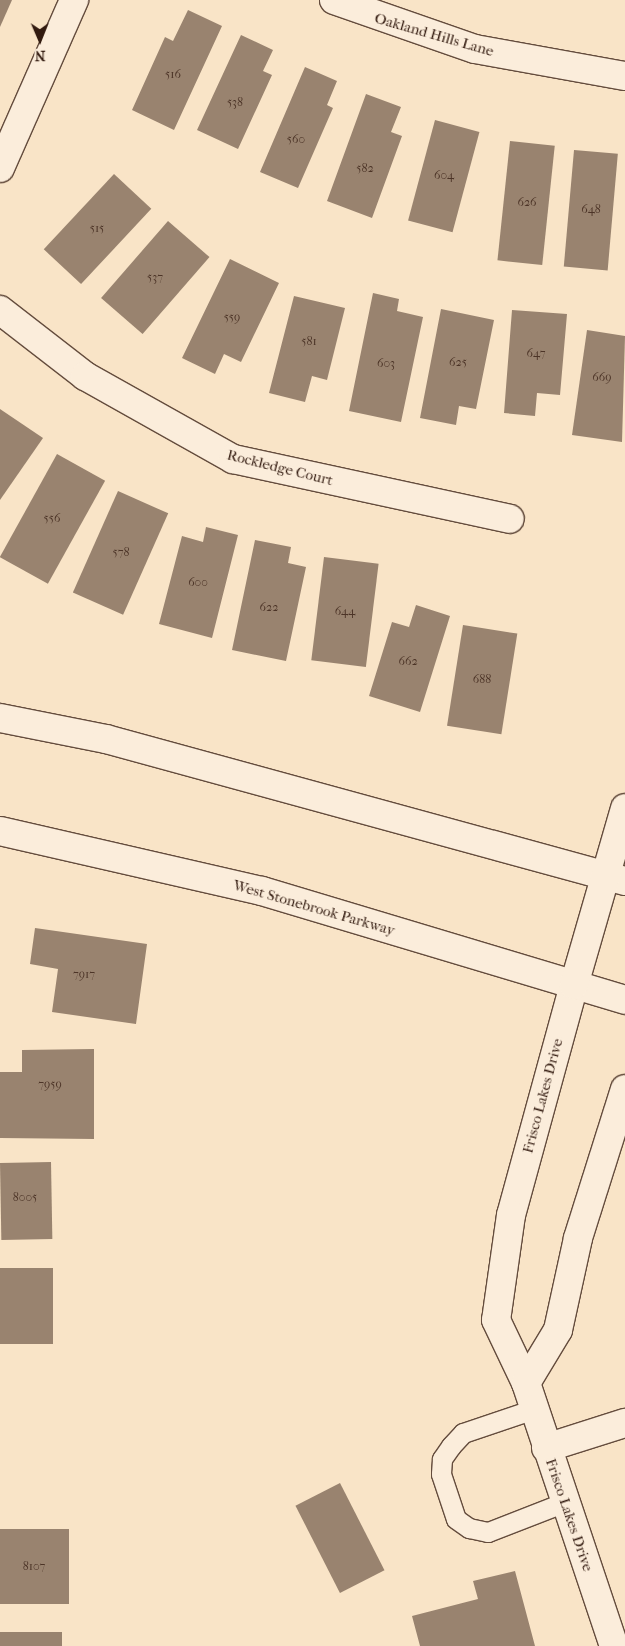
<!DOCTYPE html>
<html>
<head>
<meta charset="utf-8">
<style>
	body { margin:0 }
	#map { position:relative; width:625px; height:1646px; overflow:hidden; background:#f9e4c7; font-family:"IM FELL French Canon",serif }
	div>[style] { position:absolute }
	.building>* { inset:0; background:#99836f; transform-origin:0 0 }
	.roads { filter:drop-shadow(1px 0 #644c3d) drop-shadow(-1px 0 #644c3d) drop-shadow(0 1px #644c3d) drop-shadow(0 -1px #644c3d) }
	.service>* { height:19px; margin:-9.5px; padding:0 9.5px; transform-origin:9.5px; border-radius:9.5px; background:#fbeddb }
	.minor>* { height:28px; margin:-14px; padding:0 14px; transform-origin:14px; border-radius:14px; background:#fbeddb }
	.tertiary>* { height:28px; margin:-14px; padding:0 14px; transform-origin:14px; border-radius:14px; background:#fbeddb }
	span { translate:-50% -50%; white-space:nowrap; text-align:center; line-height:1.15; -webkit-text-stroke:4px #fbeddb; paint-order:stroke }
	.number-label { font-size:12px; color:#4c3427 }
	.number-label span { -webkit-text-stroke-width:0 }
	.street-label { font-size:15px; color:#321a0f }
	.north { position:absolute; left:15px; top:15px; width:50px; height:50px; -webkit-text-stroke:4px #fbeddb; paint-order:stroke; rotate:179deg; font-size:14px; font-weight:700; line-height:20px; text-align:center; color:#321a0f }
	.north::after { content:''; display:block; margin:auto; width:18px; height:22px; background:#321a0f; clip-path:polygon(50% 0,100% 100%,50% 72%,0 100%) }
</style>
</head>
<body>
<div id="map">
	<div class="building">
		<div style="clip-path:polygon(0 0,12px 0,0 27px)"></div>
		<div style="clip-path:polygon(188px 10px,222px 26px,174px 130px,132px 110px,165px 37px,173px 41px)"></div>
		<div style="clip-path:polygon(241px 35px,273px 50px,263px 71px,272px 75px,238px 149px,197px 130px)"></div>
		<div style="clip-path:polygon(305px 67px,337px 81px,327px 105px,333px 108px,298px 188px,260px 172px)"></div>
		<div style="clip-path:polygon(366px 94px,401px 107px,391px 132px,402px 136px,372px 218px,327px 201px)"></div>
		<div style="left:435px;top:120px;width:46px;height:104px;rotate:15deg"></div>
		<div style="left:510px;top:141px;width:45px;height:120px;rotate:6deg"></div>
		<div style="left:574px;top:150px;width:44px;height:117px;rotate:5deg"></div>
		<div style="left:114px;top:174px;width:51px;height:103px;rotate:43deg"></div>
		<div style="left:168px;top:221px;width:55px;height:102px;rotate:41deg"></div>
		<div style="clip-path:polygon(230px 259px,279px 283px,241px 362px,224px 354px,215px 374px,182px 358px)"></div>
		<div style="clip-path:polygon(373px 293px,399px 299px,397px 311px,423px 317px,401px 422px,349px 411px)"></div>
		<div style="clip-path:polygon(294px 296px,345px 308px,327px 380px,312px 376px,305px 402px,269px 393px)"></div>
		<div style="clip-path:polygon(441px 309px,494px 320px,476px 409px,459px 406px,456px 425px,420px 418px)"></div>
		<div style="clip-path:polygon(512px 310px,567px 314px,560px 395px,537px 393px,535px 416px,504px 413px)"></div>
		<div style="clip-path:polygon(587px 330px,625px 336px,622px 442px,572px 435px)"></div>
		<div style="clip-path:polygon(0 409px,43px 438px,0 500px)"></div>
		<div style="left:57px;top:454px;width:55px;height:118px;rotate:29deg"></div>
		<div style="left:118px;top:491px;width:55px;height:111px;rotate:24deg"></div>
		<div style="clip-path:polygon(206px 527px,238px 535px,212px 638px,159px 624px,182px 536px,203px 542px)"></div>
		<div style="clip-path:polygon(255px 540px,291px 547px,288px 563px,306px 567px,286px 661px,232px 650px)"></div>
		<div style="left:324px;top:557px;width:55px;height:104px;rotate:7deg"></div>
		<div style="clip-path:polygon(416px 605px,450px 616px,420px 712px,369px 696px,392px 622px,409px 627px)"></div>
		<div style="left:463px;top:625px;width:55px;height:102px;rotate:9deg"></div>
		<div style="clip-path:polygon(35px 928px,147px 944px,136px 1024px,52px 1012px,58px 969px,30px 964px)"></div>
		<div style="clip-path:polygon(94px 1049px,94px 1139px,0 1138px,0 1072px,22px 1072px,22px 1050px)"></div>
		<div style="left:51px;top:1162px;width:77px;height:51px;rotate:89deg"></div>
		<div style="left:0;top:1268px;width:53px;height:76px"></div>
		<div style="left:340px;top:1483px;width:98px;height:50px;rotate:63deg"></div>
		<div style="left:69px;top:1529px;width:75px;height:69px;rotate:90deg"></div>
		<div style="clip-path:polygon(515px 1571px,535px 1646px,420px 1646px,412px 1616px,478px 1599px,473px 1581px)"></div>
		<div style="left:62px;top:1632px;width:14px;height:62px;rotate:90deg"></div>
	</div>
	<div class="roads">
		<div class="service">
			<div style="left:534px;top:1409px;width:75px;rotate:161.3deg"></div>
			<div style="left:463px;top:1433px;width:18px;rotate:133deg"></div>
			<div style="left:451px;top:1446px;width:16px;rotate:125deg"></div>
			<div style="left:442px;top:1459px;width:15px;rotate:94deg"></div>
			<div style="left:441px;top:1474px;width:47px;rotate:71.6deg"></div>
			<div style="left:456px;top:1519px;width:16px;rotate:35deg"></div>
			<div style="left:469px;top:1528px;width:19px;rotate:12deg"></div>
			<div style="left:488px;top:1532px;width:83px;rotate:-21.3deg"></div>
		</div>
		<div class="minor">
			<div style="left:334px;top:0;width:149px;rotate:19.2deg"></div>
			<div style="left:475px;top:49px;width:152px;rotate:10.2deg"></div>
			<div style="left:0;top:168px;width:184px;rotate:-66.2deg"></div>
			<div style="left:0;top:310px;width:108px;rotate:37.8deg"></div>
			<div style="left:85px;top:376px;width:170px;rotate:29.3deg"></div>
			<div style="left:233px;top:459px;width:283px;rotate:12.2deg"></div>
			<div style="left:574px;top:985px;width:238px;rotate:105.3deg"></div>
			<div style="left:511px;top:1215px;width:106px;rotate:98.1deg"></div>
			<div style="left:496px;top:1320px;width:70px;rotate:64.5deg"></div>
			<div style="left:526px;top:1383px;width:277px;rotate:71.5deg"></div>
			<div style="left:526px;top:1383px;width:62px;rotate:-58.9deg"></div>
			<div style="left:558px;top:1330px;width:94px;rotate:-77.7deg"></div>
			<div style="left:578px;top:1238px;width:156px;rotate:-72.5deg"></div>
			<div style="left:546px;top:1448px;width:83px;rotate:-17.6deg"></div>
		</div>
		<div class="tertiary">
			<div style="left:0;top:718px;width:108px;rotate:11.2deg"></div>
			<div style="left:106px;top:739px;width:538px;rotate:15.3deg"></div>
			<div style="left:0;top:831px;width:269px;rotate:12.9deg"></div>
			<div style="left:262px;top:891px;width:379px;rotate:16.7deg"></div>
			<div style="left:574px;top:985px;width:184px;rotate:-73.9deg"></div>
		</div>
	</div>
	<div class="number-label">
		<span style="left:173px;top:75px">516</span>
		<span style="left:235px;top:103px">538</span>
		<span style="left:296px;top:140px">560</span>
		<span style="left:365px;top:169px">582</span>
		<span style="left:444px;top:176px">604</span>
		<span style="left:527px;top:203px">626</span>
		<span style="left:591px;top:210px">648</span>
		<span style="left:97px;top:229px">515</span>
		<span style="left:155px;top:278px">537</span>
		<span style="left:232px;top:318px">559</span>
		<span style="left:309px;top:342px">581</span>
		<span style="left:536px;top:354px">647</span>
		<span style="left:458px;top:363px">625</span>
		<span style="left:386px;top:364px">603</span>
		<span style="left:602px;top:378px">669</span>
		<span style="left:52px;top:519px">556</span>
		<span style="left:121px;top:553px">578</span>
		<span style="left:198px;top:583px">600</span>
		<span style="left:269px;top:608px">622</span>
		<span style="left:345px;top:612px">644</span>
		<span style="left:408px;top:662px">662</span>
		<span style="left:482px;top:680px">688</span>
		<span style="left:84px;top:975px">7917</span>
		<span style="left:50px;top:1085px">7959</span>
		<span style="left:25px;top:1198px">8005</span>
		<span style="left:34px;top:1567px">8107</span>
	</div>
	<div class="street-label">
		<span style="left:434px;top:35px;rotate:16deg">Oakland Hills Lane</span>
		<span style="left:280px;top:468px;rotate:14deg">Rockledge Court</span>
		<span style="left:314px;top:908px;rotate:16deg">West Stonebrook Parkway</span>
		<span style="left:543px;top:1096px;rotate:-75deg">Frisco Lakes Drive</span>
		<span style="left:569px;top:1515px;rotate:71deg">Frisco Lakes Drive</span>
	</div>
	<div class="north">N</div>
</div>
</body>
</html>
